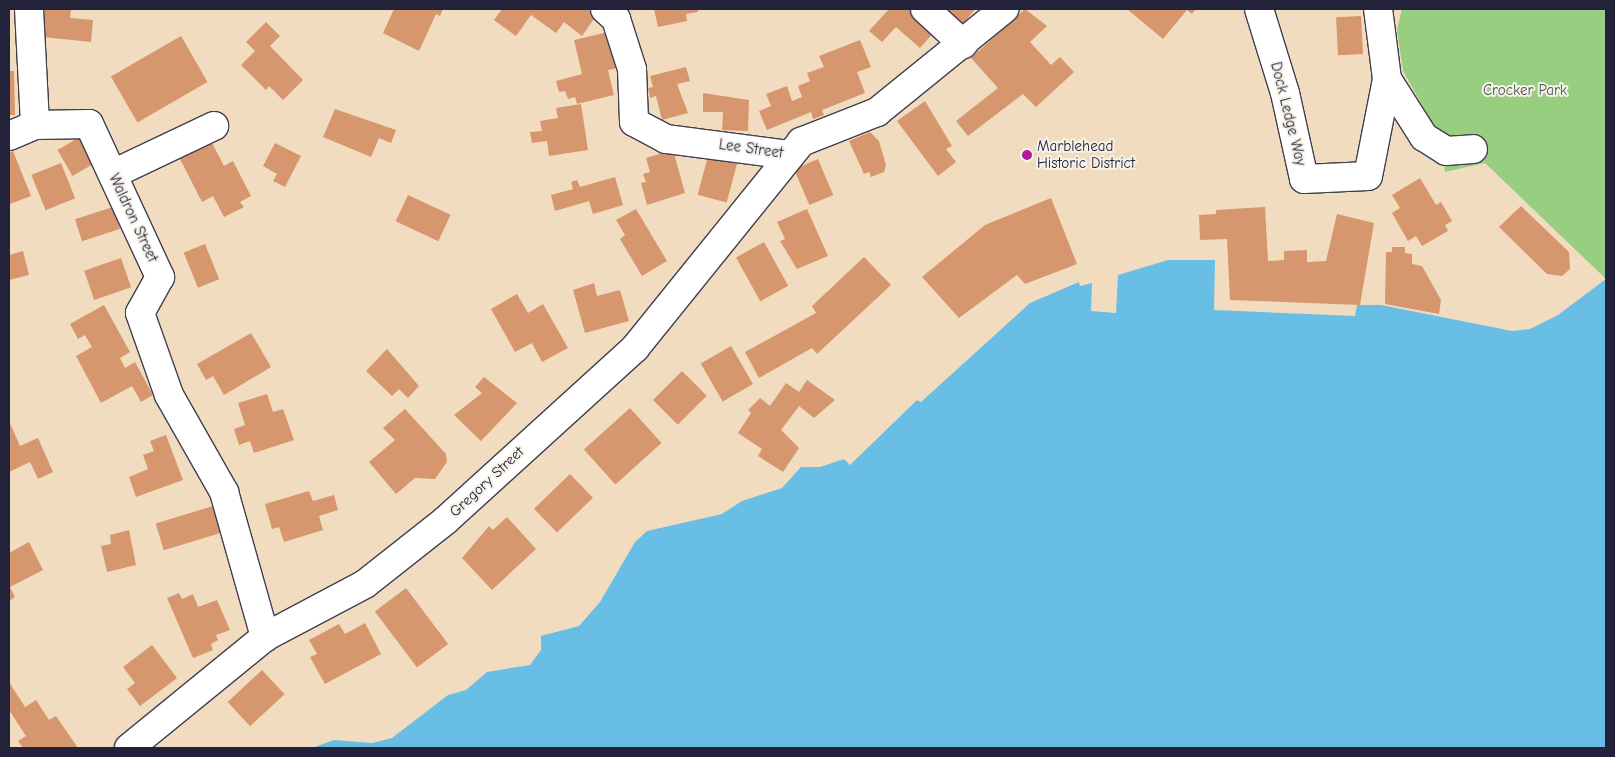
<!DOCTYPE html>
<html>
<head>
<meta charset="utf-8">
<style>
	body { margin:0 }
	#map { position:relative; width:1615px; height:757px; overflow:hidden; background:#f2dcbf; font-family:"Comic Neue",sans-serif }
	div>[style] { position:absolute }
	.green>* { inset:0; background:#98ce7f }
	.water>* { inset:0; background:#69bee6 }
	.building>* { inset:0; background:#d6966e; transform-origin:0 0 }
	.roads { filter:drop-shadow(1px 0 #413e4f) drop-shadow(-1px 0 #413e4f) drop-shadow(0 1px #413e4f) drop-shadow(0 -1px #413e4f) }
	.minor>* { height:28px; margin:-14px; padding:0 14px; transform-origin:14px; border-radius:14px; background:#fff }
	.dots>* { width:14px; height:14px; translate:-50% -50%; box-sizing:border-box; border:2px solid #f7f3e8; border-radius:50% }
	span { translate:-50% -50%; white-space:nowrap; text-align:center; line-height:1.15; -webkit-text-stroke:4px #f7f3e8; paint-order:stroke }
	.park-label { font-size:15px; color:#45564f }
	.street-label { font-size:15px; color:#22223b }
	.poi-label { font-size:15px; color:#22223b }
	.left { translate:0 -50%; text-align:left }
	.frame { position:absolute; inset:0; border:10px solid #22223b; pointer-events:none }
</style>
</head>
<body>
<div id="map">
	<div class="green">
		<div style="clip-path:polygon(1402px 9px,1606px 9px,1606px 279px,1485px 163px,1445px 172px,1441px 139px,1403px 71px,1397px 30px)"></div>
	</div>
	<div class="water">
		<div style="clip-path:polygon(1168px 260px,1215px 260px,1214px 310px,1355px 316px,1357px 305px,1381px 305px,1512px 331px,1530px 329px,1558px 315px,1606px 279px,1606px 748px,312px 748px,334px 740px,372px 743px,392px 738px,448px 695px,466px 690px,487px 672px,530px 665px,541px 650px,541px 636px,579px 626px,600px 602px,635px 542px,647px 531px,722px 514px,742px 501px,782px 488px,801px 467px,820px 467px,844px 459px,850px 465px,917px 400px,921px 402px,1030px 303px,1079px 282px,1080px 286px,1092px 283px,1091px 311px,1116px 313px,1118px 275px)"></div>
	</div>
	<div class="building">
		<div style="clip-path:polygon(35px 9px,71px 9px,70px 18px,93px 20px,91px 42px,43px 37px,45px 12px)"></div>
		<div style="clip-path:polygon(394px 9px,443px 9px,440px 16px,436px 14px,419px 51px,383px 33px)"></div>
		<div style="clip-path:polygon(502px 9px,601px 9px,582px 36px,564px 22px,556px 33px,531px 15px,516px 36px,494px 20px)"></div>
		<div style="clip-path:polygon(654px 9px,698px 9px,698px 12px,686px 14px,687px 21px,658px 27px)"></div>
		<div style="clip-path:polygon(889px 9px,908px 9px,934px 32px,920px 48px,896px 27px,882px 42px,869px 31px)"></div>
		<div style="clip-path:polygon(935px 9px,975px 9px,960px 28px)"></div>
		<div style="clip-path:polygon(1025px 9px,1047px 26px,1030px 42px,1051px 65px,1060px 57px,1074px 72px,1036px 107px,1023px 94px,968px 136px,956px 121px,998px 88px,971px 58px)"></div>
		<div style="clip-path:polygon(1127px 9px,1196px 9px,1192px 14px,1187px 10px,1163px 39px)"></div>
		<div style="left:1361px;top:16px;width:38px;height:25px;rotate:87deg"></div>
		<div style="clip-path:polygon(266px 22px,280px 36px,270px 46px,303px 80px,283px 100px,269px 86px,266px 90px,241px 65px,255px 51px,246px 42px)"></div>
		<div style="clip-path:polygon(608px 32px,617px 68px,608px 70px,614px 95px,577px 104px,575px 97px,568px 99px,565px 91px,559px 92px,556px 81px,582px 74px,574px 40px)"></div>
		<div style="left:181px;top:36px;width:53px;height:81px;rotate:60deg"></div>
		<div style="clip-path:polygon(860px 40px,871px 67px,857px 72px,865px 93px,822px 110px,824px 115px,813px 119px,811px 112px,767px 130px,759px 111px,771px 106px,766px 94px,787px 86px,792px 101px,802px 97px,798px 86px,810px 81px,807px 73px,824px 67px,819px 56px)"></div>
		<div style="clip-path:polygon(686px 67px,690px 81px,677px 84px,688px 113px,662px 120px,656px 96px,650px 98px,648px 88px,653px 87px,650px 76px)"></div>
		<div style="clip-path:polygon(9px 71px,14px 71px,15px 115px,9px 115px)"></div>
		<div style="clip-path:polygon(703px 93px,749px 100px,748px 131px,722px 130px,723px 112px,703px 112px)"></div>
		<div style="clip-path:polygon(925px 101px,952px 146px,946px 149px,956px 162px,938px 176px,897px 121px)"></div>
		<div style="clip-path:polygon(581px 104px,588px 150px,549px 156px,547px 141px,532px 143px,530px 132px,542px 131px,540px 121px,558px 118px,556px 108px)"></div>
		<div style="clip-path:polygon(335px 109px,396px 130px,391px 143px,379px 138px,371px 157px,323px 137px)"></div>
		<div style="clip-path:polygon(870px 132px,879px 141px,886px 165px,884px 172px,871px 177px,869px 172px,864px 174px,849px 141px)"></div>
		<div style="left:80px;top:137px;width:30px;height:26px;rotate:60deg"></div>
		<div style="clip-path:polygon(211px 141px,224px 166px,233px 161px,251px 196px,240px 202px,244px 207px,224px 217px,213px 196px,202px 202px,179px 157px)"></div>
		<div style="clip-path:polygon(275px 143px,301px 156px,285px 187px,273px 181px,277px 174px,263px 166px)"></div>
		<div style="clip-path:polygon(673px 150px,685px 193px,647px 205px,641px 183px,646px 182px,643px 174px,650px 172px,646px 158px)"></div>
		<div style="clip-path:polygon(13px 151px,31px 196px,10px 204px,9px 153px)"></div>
		<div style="left:708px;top:156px;width:30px;height:40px;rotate:15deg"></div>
		<div style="left:818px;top:159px;width:39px;height:26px;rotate:67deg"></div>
		<div style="left:61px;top:163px;width:38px;height:32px;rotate:68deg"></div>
		<div style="clip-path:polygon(615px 177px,623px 205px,593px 214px,589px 201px,555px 211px,551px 195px,573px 189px,571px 182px,577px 180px,580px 187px)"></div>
		<div style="clip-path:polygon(1420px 178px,1436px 205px,1441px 202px,1452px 221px,1445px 225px,1448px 231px,1422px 246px,1416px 236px,1408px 241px,1392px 213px,1400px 208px,1392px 195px)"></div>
		<div style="left:408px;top:195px;width:47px;height:29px;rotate:25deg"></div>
		<div style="clip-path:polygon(1051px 198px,1077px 264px,1025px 284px,1017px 275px,959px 318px,922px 277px,985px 225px)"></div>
		<div style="clip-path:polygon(1521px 206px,1569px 252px,1570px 269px,1562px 276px,1547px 274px,1499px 227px)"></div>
		<div style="left:113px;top:207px;width:23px;height:40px;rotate:72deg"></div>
		<div style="clip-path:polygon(1265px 207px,1268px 261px,1284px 260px,1284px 251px,1307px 250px,1307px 262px,1326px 261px,1337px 214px,1374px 223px,1360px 305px,1230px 300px,1227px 239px,1200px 240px,1199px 215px,1216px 214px,1216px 210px)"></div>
		<div style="clip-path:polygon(636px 209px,667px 261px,642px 276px,620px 239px,625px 235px,616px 220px)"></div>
		<div style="clip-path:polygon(807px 209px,828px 256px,797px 269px,780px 241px,785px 239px,777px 222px)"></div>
		<div style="left:764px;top:242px;width:50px;height:32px;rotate:61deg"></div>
		<div style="left:205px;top:244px;width:38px;height:23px;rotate:68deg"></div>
		<div style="clip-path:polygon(1392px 247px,1405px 247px,1405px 253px,1412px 254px,1412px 264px,1422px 266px,1441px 300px,1439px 314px,1385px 304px,1386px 252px,1392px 252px)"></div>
		<div style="clip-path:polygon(23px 251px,29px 275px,9px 280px,9px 255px)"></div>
		<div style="clip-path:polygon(864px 257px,891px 285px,817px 354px,812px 348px,759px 378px,745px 352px,816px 313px,812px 306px)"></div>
		<div style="left:121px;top:258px;width:31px;height:39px;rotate:71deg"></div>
		<div style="clip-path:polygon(594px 283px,597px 296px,620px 290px,629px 321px,585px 333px,573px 290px)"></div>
		<div style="clip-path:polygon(517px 294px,528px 313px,543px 304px,568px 348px,542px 362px,532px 343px,515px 352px,491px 309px)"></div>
		<div style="clip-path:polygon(104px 305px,130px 352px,120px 358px,125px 368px,135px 362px,153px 395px,141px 402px,132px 386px,101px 403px,76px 356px,92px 347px,85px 335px,78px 339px,70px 324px)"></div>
		<div style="clip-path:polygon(251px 333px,271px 367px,224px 395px,213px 376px,206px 380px,197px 364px)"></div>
		<div style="left:731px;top:346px;width:44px;height:35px;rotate:60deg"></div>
		<div style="clip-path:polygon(387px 349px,419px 386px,408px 398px,399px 389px,392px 396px,366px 371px)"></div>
		<div style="left:682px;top:371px;width:35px;height:41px;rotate:45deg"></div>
		<div style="clip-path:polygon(484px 377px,517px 403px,481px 441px,454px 415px,482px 393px,475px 387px)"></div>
		<div style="clip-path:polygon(807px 380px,835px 400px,814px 418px,799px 406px,781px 430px,799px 448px,783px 472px,758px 456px,762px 449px,738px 433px,751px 413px,748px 410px,760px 398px,770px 406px,786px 383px,799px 392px)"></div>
		<div style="clip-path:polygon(267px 394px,273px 412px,283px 409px,294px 440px,254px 453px,250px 441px,239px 445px,234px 429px,245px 425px,238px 403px)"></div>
		<div style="left:630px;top:408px;width:47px;height:62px;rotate:48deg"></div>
		<div style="clip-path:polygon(405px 409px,446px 454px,447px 462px,435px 479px,415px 478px,396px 494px,369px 462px,395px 440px,383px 428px)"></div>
		<div style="clip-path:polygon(9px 421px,20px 446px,38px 438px,53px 472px,38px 479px,30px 462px,9px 472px)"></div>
		<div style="clip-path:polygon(166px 435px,183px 480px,136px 497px,129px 477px,148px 469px,143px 455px,154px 451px,150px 441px)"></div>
		<div style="left:570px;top:474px;width:33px;height:50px;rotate:46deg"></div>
		<div style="clip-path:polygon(309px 491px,313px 501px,334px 495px,338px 510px,319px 516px,323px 530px,284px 542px,279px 527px,272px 529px,265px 504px)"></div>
		<div style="left:213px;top:506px;width:28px;height:60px;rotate:73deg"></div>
		<div style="clip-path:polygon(507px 517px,536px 549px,492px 590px,462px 558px,489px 526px,493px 530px)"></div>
		<div style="clip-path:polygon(129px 530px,136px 565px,107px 572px,101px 546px,111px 544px,110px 535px)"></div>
		<div style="clip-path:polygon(29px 542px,43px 570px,10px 587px,15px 597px,9px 601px,9px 553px)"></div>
		<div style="left:406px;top:588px;width:70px;height:39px;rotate:53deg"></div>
		<div style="clip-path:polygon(179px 593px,182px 599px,193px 594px,198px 607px,217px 600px,230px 630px,216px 635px,218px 640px,211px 644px,213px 650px,193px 658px,167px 598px)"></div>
		<div style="clip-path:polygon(365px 623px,381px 654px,325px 684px,310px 657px,317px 654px,309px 640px,339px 624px,345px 634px)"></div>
		<div style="clip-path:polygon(152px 645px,177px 678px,140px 706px,127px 689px,135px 683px,123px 667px)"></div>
		<div style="left:262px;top:670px;width:33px;height:47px;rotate:47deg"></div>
		<div style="clip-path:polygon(9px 682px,25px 707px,36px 700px,49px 720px,56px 716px,78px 748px,23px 748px,18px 741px,26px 736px,9px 710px)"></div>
	</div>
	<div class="roads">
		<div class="minor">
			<div style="left:29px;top:9px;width:116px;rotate:87deg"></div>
			<div style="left:35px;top:125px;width:54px;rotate:-1.1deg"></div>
			<div style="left:89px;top:124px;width:169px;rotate:65.1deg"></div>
			<div style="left:160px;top:277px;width:41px;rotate:119.1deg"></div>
			<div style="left:140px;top:313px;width:87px;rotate:70.5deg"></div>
			<div style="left:169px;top:395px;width:112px;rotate:60.4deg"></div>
			<div style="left:224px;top:492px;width:151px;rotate:74.2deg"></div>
			<div style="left:605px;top:9px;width:15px;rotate:42deg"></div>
			<div style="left:616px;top:19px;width:52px;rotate:72.3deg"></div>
			<div style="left:632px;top:69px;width:53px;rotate:87.8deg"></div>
			<div style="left:634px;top:122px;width:36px;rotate:28deg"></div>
			<div style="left:666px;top:139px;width:125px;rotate:7.4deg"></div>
			<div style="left:925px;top:9px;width:52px;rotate:42.6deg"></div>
			<div style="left:1259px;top:9px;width:88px;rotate:72.8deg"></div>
			<div style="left:1285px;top:93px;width:88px;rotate:77.5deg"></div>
			<div style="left:1304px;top:179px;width:64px;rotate:-2.7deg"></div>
			<div style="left:1368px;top:176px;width:99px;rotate:-78.9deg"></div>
			<div style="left:1387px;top:79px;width:71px;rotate:-97.3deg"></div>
			<div style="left:1387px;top:79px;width:69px;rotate:57.5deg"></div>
			<div style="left:1424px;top:137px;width:26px;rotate:32deg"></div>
			<div style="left:1446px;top:151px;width:27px;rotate:-4deg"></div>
			<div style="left:9px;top:136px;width:28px;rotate:-23deg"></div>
			<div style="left:113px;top:174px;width:112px;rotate:-25.4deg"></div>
			<div style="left:129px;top:748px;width:176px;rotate:-39.2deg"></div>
			<div style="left:265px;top:637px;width:113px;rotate:-27.9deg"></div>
			<div style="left:365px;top:584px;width:103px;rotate:-38.3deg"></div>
			<div style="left:446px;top:520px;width:256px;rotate:-42.3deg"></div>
			<div style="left:635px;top:348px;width:265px;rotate:-51.1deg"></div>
			<div style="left:801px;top:142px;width:82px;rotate:-21.5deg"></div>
			<div style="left:877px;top:112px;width:164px;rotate:-39deg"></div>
		</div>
	</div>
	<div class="dots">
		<div style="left:1027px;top:155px;background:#b5179e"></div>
	</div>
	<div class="park-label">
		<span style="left:1525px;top:91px">Crocker Park</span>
	</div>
	<div class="street-label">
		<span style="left:1288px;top:114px;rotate:76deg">Dock Ledge Way</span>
		<span style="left:751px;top:149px;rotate:8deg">Lee Street</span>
		<span style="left:133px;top:218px;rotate:65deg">Waldron Street</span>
		<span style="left:487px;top:482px;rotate:-43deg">Gregory Street</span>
	</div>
	<div class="poi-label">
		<span class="left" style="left:1037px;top:155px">Marblehead<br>Historic District</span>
	</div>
	<div class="frame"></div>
</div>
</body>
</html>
